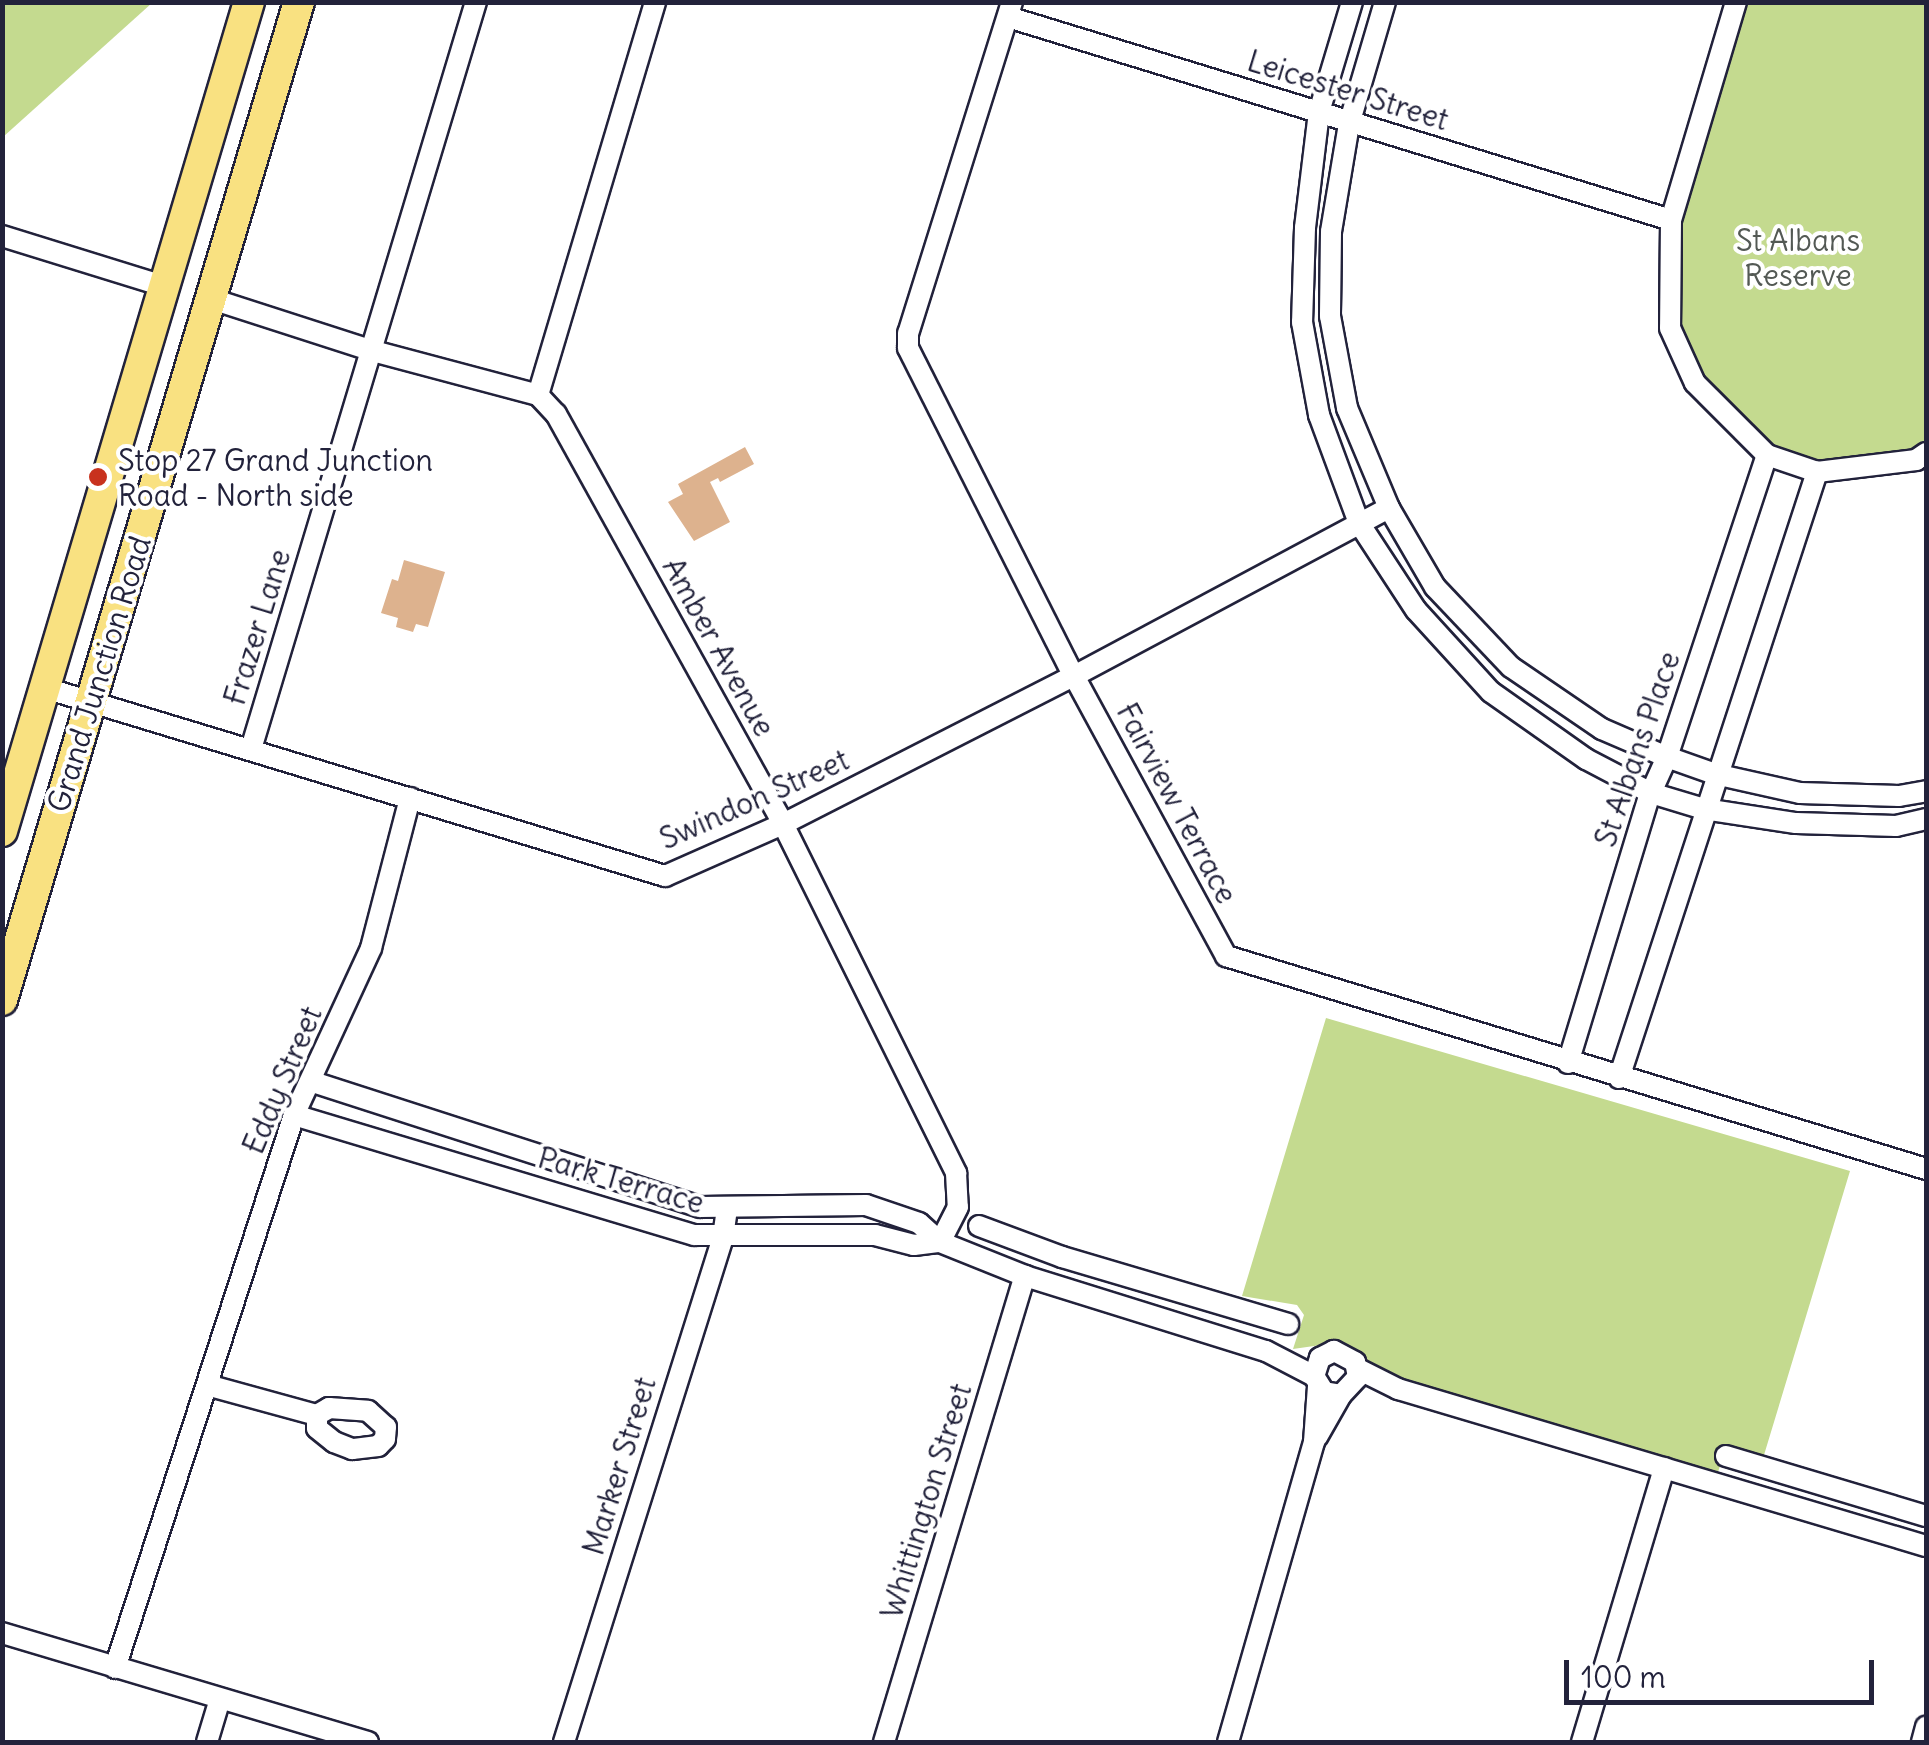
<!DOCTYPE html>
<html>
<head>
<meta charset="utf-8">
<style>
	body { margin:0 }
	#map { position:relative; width:1929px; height:1745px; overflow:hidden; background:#fff; font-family:Delius,sans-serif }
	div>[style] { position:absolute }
	.green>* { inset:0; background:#c4da8f }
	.building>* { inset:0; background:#ddb28e }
	.roads { filter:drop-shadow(2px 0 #22223b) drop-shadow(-2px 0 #22223b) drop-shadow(0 2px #22223b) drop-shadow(0 -2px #22223b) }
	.minor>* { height:20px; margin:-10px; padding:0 10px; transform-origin:10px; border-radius:10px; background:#fff }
	.highway>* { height:30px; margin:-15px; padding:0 15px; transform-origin:15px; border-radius:15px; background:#f9e181 }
	.dots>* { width:28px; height:28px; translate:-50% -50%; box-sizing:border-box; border:5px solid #fff; border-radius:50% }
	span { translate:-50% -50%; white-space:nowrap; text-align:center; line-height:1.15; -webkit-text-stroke:8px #fff; paint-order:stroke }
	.street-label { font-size:30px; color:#22223b }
	.park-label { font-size:30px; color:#535954 }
	.poi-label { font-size:30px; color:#22223b }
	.left { translate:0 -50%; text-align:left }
	.frame { position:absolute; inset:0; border:5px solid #22223b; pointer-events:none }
	.scale { position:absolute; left:1564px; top:1660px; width:310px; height:45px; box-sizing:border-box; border:5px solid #22223b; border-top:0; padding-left:12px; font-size:30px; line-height:35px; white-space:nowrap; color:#22223b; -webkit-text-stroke:8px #fff; paint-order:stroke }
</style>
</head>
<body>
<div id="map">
	<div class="green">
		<div style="clip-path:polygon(2px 3px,3px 2px,152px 3px,3px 137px)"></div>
		<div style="clip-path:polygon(1736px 3px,1926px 3px,1926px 453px,1856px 469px,1767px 455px,1695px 383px,1670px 328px,1671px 220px)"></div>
		<div style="clip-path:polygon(1326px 1018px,1850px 1171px,1764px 1455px,1727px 1445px,1716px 1478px,1392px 1380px,1328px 1344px,1293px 1349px,1304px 1315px,1297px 1305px,1242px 1296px)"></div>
	</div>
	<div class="building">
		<div style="clip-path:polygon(745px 447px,754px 464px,720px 482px,718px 478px,710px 482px,730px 522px,694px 541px,668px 502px,683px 494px,678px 484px)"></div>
		<div style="clip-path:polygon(404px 560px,445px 572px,428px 627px,416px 624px,413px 632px,396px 627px,398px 618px,381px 613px,392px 579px,398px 581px)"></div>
	</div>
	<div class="roads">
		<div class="minor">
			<div style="left:1012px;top:2px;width:347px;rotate:107.4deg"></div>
			<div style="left:908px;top:333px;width:15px;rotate:90deg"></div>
			<div style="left:908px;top:348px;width:368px;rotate:63.2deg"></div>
			<div style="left:1074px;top:676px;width:319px;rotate:61.5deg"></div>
			<div style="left:1226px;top:956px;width:732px;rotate:16.92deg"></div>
			<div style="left:1352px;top:2px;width:115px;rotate:106.7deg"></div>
			<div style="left:1319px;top:112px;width:117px;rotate:96.9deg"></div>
			<div style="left:1305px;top:228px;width:94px;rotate:91.8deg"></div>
			<div style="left:1302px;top:322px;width:95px;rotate:79.6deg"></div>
			<div style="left:1319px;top:415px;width:115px;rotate:69.7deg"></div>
			<div style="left:1359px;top:523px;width:104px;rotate:56.8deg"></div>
			<div style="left:1416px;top:610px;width:111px;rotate:47.6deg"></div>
			<div style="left:1491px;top:692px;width:116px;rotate:35.2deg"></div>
			<div style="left:1586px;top:759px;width:73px;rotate:27.6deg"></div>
			<div style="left:1651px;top:793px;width:55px;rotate:16.8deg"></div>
			<div style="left:1704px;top:809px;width:93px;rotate:8.7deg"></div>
			<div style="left:1796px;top:823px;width:100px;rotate:1.7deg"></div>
			<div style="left:1896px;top:826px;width:31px;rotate:-13deg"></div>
			<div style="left:1385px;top:2px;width:127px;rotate:106.4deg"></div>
			<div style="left:1349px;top:124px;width:109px;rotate:99.5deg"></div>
			<div style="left:1331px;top:232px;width:84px;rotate:90.7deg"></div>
			<div style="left:1330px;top:316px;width:94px;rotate:79.5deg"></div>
			<div style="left:1347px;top:408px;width:108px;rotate:67.2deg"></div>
			<div style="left:1389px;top:508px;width:91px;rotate:59.8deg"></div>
			<div style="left:1435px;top:587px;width:110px;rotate:46.5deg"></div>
			<div style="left:1511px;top:667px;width:110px;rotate:34.3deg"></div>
			<div style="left:1602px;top:729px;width:71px;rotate:23.3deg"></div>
			<div style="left:1667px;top:757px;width:51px;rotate:19.5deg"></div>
			<div style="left:1715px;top:774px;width:87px;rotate:12.6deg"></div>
			<div style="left:1800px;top:793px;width:99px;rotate:1.7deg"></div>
			<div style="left:1899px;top:796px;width:27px;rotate:-10deg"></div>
			<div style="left:1736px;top:2px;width:227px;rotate:106.6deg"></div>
			<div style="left:1671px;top:220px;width:108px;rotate:90.5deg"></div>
			<div style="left:1670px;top:328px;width:60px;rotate:65.6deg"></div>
			<div style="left:1695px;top:383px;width:102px;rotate:45deg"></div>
			<div style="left:1767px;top:455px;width:53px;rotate:18.8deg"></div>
			<div style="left:1817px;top:472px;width:100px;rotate:-6.9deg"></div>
			<div style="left:1916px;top:460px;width:12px;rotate:-35deg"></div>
			<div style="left:1008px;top:17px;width:693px;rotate:17.02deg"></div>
			<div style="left:2px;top:236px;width:170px;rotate:17.2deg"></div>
			<div style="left:212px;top:299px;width:169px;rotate:17.9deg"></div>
			<div style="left:373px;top:351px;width:171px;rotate:14.9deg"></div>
			<div style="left:538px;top:395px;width:26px;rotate:47deg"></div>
			<div style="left:556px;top:414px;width:469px;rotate:61deg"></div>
			<div style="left:783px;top:824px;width:390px;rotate:63.6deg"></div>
			<div style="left:956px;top:1173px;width:34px;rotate:87deg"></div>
			<div style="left:958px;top:1207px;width:39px;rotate:117deg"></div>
			<div style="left:940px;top:1242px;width:92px;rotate:21.8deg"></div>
			<div style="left:1025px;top:1276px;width:252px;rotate:17.3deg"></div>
			<div style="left:1266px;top:1351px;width:54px;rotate:27.5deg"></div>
			<div style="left:538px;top:395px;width:410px;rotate:-73.4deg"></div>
			<div style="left:45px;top:688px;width:648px;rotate:16.87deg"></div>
			<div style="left:665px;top:876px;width:129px;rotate:-23.8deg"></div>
			<div style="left:783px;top:824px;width:326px;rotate:-27deg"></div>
			<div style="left:1074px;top:676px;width:357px;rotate:-28.1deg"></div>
			<div style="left:251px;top:749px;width:780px;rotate:-73.24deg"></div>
			<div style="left:1568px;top:1063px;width:278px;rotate:-73.1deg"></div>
			<div style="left:1649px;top:797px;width:44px;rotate:-65.8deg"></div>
			<div style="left:1667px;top:757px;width:318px;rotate:-71.7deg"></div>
			<div style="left:1619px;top:1078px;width:638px;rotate:-71.91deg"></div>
			<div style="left:294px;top:1115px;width:418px;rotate:16.7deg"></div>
			<div style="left:694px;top:1235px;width:181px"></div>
			<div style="left:875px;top:1235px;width:40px;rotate:14.4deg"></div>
			<div style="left:914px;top:1245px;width:26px;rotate:-7deg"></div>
			<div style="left:940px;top:1242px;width:28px;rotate:-138deg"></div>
			<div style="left:919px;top:1223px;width:56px;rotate:-161.2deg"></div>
			<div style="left:866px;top:1205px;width:166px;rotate:179.3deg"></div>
			<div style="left:700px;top:1207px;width:409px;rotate:-162.1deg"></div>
			<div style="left:979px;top:1226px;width:89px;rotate:20.5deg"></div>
			<div style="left:1062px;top:1257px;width:236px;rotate:16.5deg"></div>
			<div style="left:1358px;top:1369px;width:45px;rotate:26.6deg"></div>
			<div style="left:1398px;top:1389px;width:551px;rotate:16.56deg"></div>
			<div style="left:207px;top:1385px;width:114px;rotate:15.3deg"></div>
			<div style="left:317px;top:1415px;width:14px;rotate:-30deg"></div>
			<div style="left:329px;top:1408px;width:39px;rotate:4deg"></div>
			<div style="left:368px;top:1411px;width:24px;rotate:42deg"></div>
			<div style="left:386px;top:1427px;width:12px;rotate:95deg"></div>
			<div style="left:385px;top:1439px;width:10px;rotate:135deg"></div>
			<div style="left:378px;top:1446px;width:26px;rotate:173deg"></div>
			<div style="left:352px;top:1449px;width:19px;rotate:-159deg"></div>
			<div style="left:334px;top:1442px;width:22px;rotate:-141deg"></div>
			<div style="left:317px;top:1428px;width:13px;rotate:-90deg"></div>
			<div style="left:1317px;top:1437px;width:48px;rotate:-60.3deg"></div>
			<div style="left:1341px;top:1395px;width:25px;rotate:-47deg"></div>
			<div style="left:1358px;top:1377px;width:15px;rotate:-101deg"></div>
			<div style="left:1355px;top:1362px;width:24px;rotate:-152deg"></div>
			<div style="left:1334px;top:1351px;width:16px;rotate:153deg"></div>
			<div style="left:1320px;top:1358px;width:19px;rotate:108deg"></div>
			<div style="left:1314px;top:1376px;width:19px;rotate:58deg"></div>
			<div style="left:1324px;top:1392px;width:17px;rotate:10deg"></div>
			<div style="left:1726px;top:1456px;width:209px;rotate:16.7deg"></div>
			<div style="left:2px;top:1633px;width:382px;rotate:16.6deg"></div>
			<div style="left:115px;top:1668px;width:581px;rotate:-72.06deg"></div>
			<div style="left:294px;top:1115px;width:184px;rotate:-65.2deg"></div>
			<div style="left:371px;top:948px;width:155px;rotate:-75.4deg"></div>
			<div style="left:207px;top:1742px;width:45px;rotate:-73.2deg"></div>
			<div style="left:564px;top:1742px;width:529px;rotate:-72.52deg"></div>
			<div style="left:723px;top:1237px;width:30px;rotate:-82deg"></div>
			<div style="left:884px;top:1742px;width:487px;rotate:-73.2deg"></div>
			<div style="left:1228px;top:1742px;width:312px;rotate:-74deg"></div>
			<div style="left:1314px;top:1442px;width:56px;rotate:-85.9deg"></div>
			<div style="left:1582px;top:1742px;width:286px;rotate:-73.3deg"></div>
			<div style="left:1922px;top:1742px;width:16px;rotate:-75deg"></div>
		</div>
		<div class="highway">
			<div style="left:2px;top:831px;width:865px;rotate:-73.41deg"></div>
			<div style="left:2px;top:1000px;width:1041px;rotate:-73.43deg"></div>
		</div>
	</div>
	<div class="dots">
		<div style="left:98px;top:477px;background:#c8321e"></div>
	</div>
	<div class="street-label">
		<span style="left:1348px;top:90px;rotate:17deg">Leicester Street</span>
		<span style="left:257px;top:627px;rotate:-73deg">Frazer Lane</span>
		<span style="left:719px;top:647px;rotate:61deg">Amber Avenue</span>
		<span style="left:99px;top:674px;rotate:-73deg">Grand Junction Road</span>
		<span style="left:1637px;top:749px;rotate:-71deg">St Albans Place</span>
		<span style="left:754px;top:799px;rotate:-24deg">Swindon Street</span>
		<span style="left:1177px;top:803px;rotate:62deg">Fairview Terrace</span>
		<span style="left:282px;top:1080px;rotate:-67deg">Eddy Street</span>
		<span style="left:621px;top:1180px;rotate:16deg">Park Terrace</span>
		<span style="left:619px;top:1466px;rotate:-73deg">Marker Street</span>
		<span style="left:926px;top:1501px;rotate:-73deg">Whittington Street</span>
	</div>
	<div class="park-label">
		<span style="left:1798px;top:257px">St Albans<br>Reserve</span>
	</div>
	<div class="poi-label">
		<span class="left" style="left:118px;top:477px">Stop 27 Grand Junction<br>Road - North side</span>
	</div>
	<div class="frame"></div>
	<div class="scale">100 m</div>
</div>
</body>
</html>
